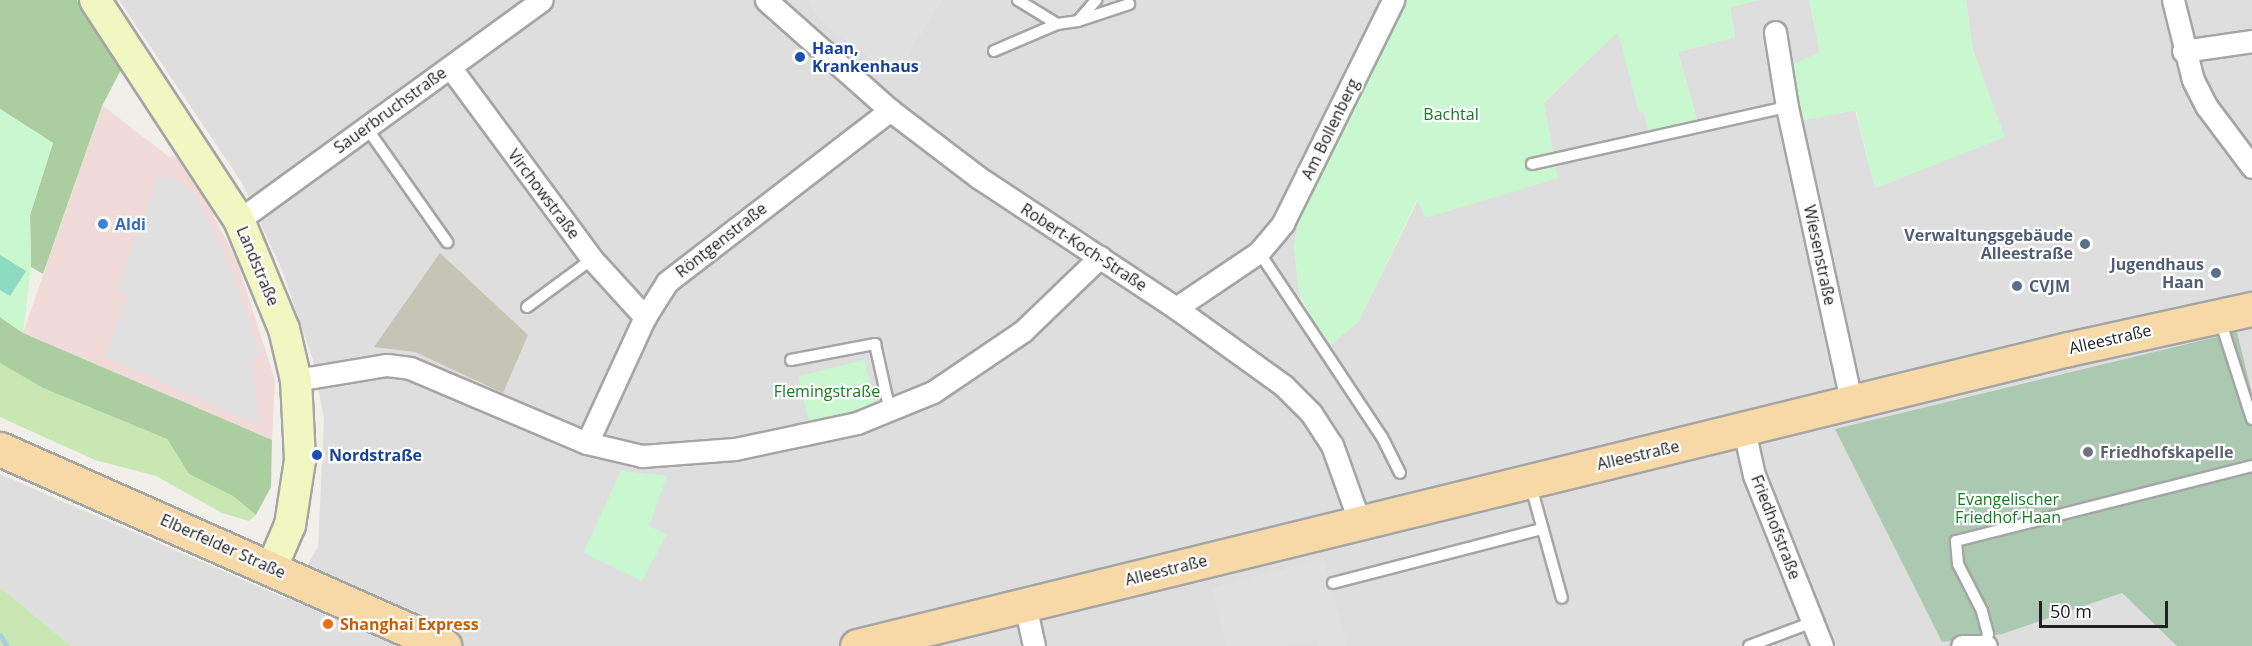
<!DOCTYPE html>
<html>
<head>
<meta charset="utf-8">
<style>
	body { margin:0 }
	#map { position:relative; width:2252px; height:646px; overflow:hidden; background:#f1efe9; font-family:"Open Sans",sans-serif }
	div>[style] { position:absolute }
	.residential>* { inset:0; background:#dfdede }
	.commercial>* { inset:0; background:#f0dbd9 }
	.construction>* { inset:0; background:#c4c5b4 }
	.grass>* { inset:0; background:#c9e7b2 }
	.forest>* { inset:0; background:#abcea0 }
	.cemetery>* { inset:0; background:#abc9b1 }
	.park>* { inset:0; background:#c9f7d0; transform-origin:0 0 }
	.pitch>* { inset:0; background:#8cdbc1 }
	.parking>* { inset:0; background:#e1e1e1 }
	.stream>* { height:5px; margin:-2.5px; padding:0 2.5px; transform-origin:2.5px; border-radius:2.5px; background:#accedc }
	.roads { filter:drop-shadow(2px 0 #a5a5a5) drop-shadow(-2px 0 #a5a5a5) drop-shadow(0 2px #a5a5a5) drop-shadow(0 -2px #a5a5a5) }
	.lane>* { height:10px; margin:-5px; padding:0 5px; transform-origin:5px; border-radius:5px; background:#fff }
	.street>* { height:21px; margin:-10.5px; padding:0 10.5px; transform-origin:10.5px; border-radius:10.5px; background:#fff }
	.secondary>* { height:30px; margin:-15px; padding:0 15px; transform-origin:15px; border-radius:15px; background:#f1f7c1 }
	.primary>* { height:33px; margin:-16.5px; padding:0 16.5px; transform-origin:16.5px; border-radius:16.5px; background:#f7d9a7 }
	.dots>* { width:16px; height:16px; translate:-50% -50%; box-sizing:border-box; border:3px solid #fff; border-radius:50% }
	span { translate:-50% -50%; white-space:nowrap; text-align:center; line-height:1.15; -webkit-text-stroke:4.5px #fff; paint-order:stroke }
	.transit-label { font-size:16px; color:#164399; font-weight:700 }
	.left { translate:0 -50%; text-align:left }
	.street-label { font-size:16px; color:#212121 }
	.park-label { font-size:16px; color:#127c21 }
	.shop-label { font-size:16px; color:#366cbe; font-weight:700 }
	.service-label { font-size:16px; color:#4e5e75; font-weight:700 }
	.right { translate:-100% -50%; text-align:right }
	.worship-label { font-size:16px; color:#5b616d; font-weight:700 }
	.food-label { font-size:16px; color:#c56008; font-weight:700 }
	.scale { position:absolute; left:2039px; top:601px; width:129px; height:27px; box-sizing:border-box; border:3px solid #212121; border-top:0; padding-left:8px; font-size:18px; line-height:21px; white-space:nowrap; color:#212121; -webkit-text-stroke:4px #fff; paint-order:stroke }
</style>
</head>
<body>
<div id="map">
	<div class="residential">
		<div style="clip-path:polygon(119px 0,1407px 0,1370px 69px,1294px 244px,1299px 292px,1306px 314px,1358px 322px,1418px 200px,1426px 217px,1618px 31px,1639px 112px,1644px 111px,1649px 136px,1698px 123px,1678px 52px,1735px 37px,1730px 7px,1759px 0,1809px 0,1820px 52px,1804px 120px,1855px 110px,1875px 188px,2004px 137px,1973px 50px,1966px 0,2252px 0,2252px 646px,71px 646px,0 587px,0 474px,287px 599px,318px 547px,324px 419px,313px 360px,282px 270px,242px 183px)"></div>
	</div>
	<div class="commercial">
		<div style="clip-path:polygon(102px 105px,169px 157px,176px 156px,199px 187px,237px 261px,275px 380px,272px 440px,23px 333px)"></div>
	</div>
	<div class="construction">
		<div style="clip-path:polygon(440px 253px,528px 335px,503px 393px,415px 352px,374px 347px)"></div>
	</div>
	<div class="grass">
		<div style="clip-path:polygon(0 363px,43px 388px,167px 439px,189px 474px,233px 496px,256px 515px,249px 521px,222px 513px,156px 476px,95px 460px,0 417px)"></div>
		<div style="clip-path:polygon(0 587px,71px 646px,0 646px)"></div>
	</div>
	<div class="forest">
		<div style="clip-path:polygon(0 0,77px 0,124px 64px,102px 106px,43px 274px,31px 267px,30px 215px,53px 143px,0 109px)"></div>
		<div style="clip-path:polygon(0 317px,23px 333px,272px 440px,271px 487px,256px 515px,233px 496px,189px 474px,167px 439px,43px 388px,0 363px)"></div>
	</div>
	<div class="cemetery">
		<div style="clip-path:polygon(2237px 332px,2252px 394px,2252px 646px,2177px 646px,2122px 593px,2002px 634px,1942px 642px,1835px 429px)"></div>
	</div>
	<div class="park">
		<div style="clip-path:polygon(1407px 0,1759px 0,1730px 7px,1735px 37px,1678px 52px,1698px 123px,1649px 136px,1644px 111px,1639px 113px,1618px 32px,1544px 102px,1558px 178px,1426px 218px,1417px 200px,1358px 322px,1326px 349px,1299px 292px,1294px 244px,1303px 200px)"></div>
		<div style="clip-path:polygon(1809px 0,1966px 0,1973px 50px,2005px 137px,1875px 188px,1856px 110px,1804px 120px,1791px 65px,1820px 52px)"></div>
		<div style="clip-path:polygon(0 109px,53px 143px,30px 215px,31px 267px,23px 333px,0 317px)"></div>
		<div style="left:864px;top:360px;width:46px;height:68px;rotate:76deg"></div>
		<div style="clip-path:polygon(621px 471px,667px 476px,649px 526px,667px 534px,642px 581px,583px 553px)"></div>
	</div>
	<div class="pitch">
		<div style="clip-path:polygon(0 255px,26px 271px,10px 296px,0 290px)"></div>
	</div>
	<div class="parking">
		<div style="clip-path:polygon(806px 0,943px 0,894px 76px,824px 24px)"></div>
		<div style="clip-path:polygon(159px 172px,192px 190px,224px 252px,261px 355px,252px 361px,259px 425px,105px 357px,128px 294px,117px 290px)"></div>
		<div style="clip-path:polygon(1324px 558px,1347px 646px,1318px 646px,1316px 639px,1284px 646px,1226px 646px,1212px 588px)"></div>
	</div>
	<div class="stream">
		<div style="left:0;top:635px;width:13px;rotate:58deg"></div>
	</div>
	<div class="roads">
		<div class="lane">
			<div style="left:1018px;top:0;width:46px;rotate:31.6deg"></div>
			<div style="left:1057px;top:24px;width:21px;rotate:-8deg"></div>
			<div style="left:1078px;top:21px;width:28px;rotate:-49deg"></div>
			<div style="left:1078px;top:21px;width:54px;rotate:-18.4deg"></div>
			<div style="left:994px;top:51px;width:69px;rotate:-23.2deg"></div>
			<div style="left:366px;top:127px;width:141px;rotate:54.8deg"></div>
			<div style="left:1532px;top:164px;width:261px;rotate:-12.6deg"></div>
			<div style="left:1259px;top:252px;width:222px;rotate:56.4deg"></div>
			<div style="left:1382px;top:437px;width:40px;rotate:63.4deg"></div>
			<div style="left:527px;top:307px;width:81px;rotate:-36.4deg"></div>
			<div style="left:2220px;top:320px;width:104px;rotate:72.1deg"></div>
			<div style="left:791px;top:360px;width:86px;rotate:-10.8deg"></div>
			<div style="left:875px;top:344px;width:69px;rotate:77.4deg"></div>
			<div style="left:1530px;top:483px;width:119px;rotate:74.5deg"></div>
			<div style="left:1333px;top:583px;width:216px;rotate:-14.5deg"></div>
			<div style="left:1749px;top:646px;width:68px;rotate:-20.6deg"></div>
			<div style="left:1985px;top:646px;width:12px;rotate:-76deg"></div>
			<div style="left:1988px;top:634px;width:24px;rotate:-105deg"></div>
			<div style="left:1982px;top:611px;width:53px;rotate:-117.1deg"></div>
			<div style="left:1958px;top:564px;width:23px;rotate:-95deg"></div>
			<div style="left:1956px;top:541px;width:305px;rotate:-14.2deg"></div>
		</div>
		<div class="street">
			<div style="left:766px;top:0;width:166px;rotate:41.6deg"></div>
			<div style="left:890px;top:110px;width:111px;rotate:37.3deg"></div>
			<div style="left:978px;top:177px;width:237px;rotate:33.5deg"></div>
			<div style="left:1176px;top:308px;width:133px;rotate:35.8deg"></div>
			<div style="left:1284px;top:386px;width:38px;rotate:45deg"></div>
			<div style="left:1311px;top:413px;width:38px;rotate:57deg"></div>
			<div style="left:1332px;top:445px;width:83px;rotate:70.3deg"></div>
			<div style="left:2173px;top:0;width:82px;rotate:76deg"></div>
			<div style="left:2193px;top:80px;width:30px;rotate:63deg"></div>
			<div style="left:2207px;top:107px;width:75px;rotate:53.1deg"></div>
			<div style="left:1775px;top:32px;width:76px;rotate:80.9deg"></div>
			<div style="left:1787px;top:107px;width:304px;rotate:77.7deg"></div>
			<div style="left:2183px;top:51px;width:70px;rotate:-8.2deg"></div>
			<div style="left:450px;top:67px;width:239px;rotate:53.5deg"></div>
			<div style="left:592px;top:259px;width:79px;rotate:47.6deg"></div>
			<div style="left:239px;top:220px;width:374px;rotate:-36deg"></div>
			<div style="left:1176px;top:308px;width:100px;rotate:-34deg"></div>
			<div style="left:1259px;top:252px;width:38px;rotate:-50deg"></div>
			<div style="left:1283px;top:223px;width:249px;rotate:-63.7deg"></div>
			<div style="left:296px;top:380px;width:92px;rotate:-9.4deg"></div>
			<div style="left:387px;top:365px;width:23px;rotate:7deg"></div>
			<div style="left:410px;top:368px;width:192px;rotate:23deg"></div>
			<div style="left:587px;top:443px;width:57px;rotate:13.3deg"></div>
			<div style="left:642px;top:456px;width:93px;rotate:-4.3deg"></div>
			<div style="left:735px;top:449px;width:125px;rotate:-12deg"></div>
			<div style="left:857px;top:423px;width:82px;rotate:-22.2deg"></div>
			<div style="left:933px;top:392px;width:109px;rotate:-34.1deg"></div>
			<div style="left:1023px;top:331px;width:107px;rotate:-43.9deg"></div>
			<div style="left:1744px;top:430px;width:46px;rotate:77.5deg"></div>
			<div style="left:1754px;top:475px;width:184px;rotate:68.3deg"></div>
			<div style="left:587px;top:443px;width:139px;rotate:-65.3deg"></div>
			<div style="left:645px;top:317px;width:41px;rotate:-57.8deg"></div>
			<div style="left:667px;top:282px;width:282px;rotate:-37.6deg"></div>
			<div style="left:1025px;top:605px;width:42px;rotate:77.6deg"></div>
			<div style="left:1962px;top:646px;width:24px"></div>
		</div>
		<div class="secondary">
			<div style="left:95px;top:0;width:263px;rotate:56.8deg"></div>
			<div style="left:239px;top:220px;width:118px;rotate:67.6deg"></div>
			<div style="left:284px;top:329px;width:52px;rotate:76.8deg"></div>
			<div style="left:296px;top:380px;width:80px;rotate:87.1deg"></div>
			<div style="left:300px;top:460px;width:66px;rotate:98.7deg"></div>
			<div style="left:290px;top:525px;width:46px;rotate:113.2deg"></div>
		</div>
		<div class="primary">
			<div style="left:0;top:449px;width:486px;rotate:23.9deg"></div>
			<div style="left:857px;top:646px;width:1247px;rotate:-13.78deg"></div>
			<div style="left:2068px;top:349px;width:188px;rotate:-12.3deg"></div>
		</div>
	</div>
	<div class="dots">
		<div style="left:800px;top:57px;background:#1a4fb4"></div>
		<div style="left:103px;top:224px;background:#3f7fe0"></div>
		<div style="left:2085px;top:244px;background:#5c6f8a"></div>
		<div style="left:2216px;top:273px;background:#5c6f8a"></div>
		<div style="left:2017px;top:286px;background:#5c6f8a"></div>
		<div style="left:2088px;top:452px;background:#6b7280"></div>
		<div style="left:317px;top:455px;background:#1a4fb4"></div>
		<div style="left:328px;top:624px;background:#e8710a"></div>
	</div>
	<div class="transit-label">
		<span class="left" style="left:812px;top:57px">Haan,<br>Krankenhaus</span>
		<span class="left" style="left:329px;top:455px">Nordstraße</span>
	</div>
	<div class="street-label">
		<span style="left:390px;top:110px;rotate:-36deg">Sauerbruchstraße</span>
		<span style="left:1330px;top:129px;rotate:-64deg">Am Bollenberg</span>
		<span style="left:544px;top:194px;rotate:53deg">Virchowstraße</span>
		<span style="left:721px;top:240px;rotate:-38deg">Röntgenstraße</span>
		<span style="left:1084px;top:247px;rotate:33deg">Robert-Koch-Straße</span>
		<span style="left:1820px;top:255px;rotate:78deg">Wiesenstraße</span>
		<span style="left:258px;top:266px;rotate:67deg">Landstraße</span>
		<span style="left:2110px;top:339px;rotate:-13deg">Alleestraße</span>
		<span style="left:1638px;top:455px;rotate:-13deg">Alleestraße</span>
		<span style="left:1776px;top:527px;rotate:69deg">Friedhofstraße</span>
		<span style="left:223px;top:546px;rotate:24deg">Elberfelder Straße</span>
		<span style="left:1166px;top:570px;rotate:-14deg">Alleestraße</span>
	</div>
	<div class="park-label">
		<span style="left:1451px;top:114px">Bachtal</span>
		<span style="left:827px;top:391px">Flemingstraße</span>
		<span style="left:2008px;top:508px">Evangelischer<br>Friedhof Haan</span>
	</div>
	<div class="shop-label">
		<span class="left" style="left:115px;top:224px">Aldi</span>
	</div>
	<div class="service-label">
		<span class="right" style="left:2073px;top:244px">Verwaltungsgebäude<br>Alleestraße</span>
		<span class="right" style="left:2204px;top:273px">Jugendhaus<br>Haan</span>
		<span class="left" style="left:2029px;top:286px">CVJM</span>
	</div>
	<div class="worship-label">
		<span class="left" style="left:2100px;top:452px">Friedhofskapelle</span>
	</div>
	<div class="food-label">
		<span class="left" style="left:340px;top:624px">Shanghai Express</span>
	</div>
	<div class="scale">50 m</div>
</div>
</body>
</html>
